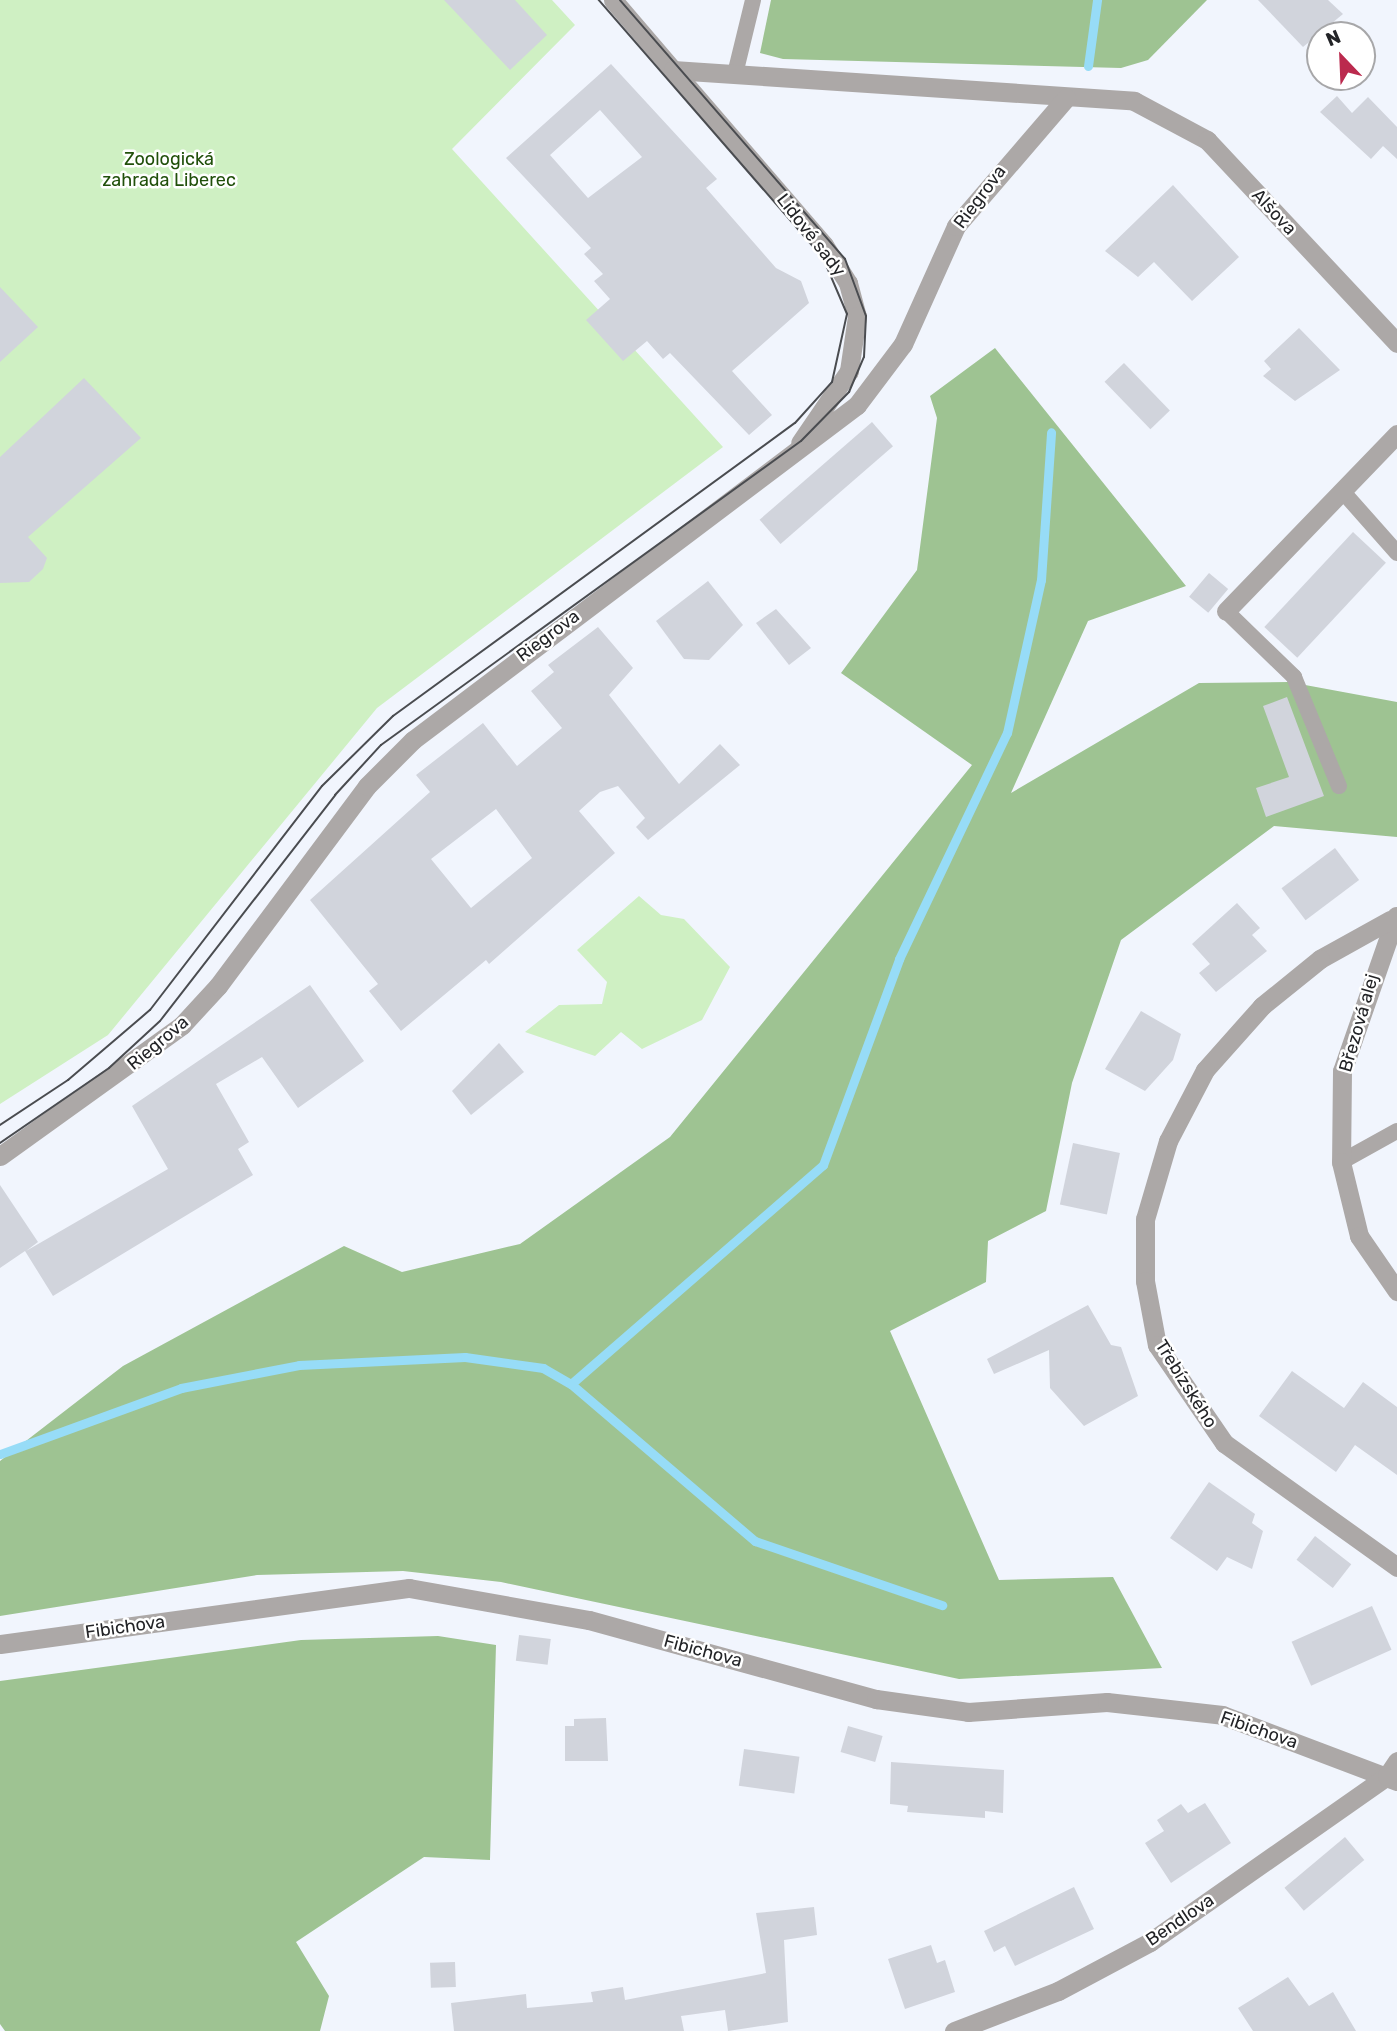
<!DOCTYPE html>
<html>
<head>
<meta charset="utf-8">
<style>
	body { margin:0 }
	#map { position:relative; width:1397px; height:2031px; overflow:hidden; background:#f1f5fd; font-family:Rubik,sans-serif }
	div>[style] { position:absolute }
	.green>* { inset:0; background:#cff0c3 }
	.forest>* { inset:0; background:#9ec392 }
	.stream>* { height:9px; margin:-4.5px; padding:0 4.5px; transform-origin:4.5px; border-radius:4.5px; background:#97dcf7 }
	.building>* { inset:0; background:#d1d4dc; transform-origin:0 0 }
	.service>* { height:16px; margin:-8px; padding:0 8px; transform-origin:8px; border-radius:8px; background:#aca8a7 }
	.minor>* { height:19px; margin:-9.5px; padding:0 9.5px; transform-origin:9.5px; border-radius:9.5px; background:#aca8a7 }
	.tram>* { height:2px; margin:-1px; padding:0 1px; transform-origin:1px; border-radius:1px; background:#4a4c50 }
	span { translate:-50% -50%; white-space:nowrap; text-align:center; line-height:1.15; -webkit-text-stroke:5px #fff; paint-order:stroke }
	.park-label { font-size:18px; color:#21500b }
	.street-label { font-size:18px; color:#232427 }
	.north { position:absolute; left:1306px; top:21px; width:70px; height:70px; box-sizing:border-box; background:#fff; border:2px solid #a7a7a9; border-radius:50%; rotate:337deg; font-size:19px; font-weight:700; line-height:28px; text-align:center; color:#232427 }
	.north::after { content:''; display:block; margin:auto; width:24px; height:32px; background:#bb2a4e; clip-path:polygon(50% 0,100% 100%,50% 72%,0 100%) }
</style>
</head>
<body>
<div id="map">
	<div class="green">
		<div style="clip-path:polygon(0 0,552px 0,575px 25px,452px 149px,723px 447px,377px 708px,108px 1035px,0 1104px)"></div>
		<div style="clip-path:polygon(639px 896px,661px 915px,684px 919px,730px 967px,702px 1020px,642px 1049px,621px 1032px,595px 1056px,525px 1032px,559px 1005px,602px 1004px,607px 982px,577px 950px)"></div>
	</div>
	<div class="forest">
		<div style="clip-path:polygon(771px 0,1207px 0,1148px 60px,1121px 68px,783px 59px,760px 53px)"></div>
		<div style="clip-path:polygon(995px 348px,1186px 586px,1088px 621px,1011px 793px,1199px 683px,1289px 682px,1397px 702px,1397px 837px,1274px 826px,1121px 940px,1072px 1083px,1046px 1211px,988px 1241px,986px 1282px,890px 1331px,999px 1580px,1113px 1577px,1162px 1668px,959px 1679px,501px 1582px,403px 1571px,257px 1575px,0 1616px,0 1461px,123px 1366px,344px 1246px,402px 1272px,520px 1244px,670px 1137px,972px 765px,841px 673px,917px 570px,937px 418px,930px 396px)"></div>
		<div style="clip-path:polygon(438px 1636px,496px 1645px,490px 1860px,424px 1857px,296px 1942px,329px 1996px,320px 2031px,5px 2031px,0 2024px,0 1681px,301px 1640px)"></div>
	</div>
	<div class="stream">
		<div style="left:1088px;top:66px;width:67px;rotate:-82.2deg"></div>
		<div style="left:571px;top:1384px;width:242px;rotate:40.5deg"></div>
		<div style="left:755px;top:1541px;width:198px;rotate:18.9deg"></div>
		<div style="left:0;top:1454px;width:193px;rotate:-20deg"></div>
		<div style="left:181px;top:1388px;width:120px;rotate:-11deg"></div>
		<div style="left:299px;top:1365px;width:166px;rotate:-2.8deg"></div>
		<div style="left:465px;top:1357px;width:79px;rotate:8deg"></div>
		<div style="left:543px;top:1368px;width:32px;rotate:30deg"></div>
		<div style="left:571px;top:1384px;width:334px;rotate:-41deg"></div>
		<div style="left:823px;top:1165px;width:220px;rotate:-69.7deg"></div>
		<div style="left:899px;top:959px;width:250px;rotate:-64.5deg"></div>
		<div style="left:1007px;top:733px;width:157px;rotate:-77.5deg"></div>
		<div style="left:1041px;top:580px;width:148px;rotate:-86.1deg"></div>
	</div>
	<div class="building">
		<div style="clip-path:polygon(444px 0,515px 0,547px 35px,510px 70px)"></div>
		<div style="clip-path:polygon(1258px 0,1328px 0,1343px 14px,1303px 47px)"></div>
		<div style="clip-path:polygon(evenodd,611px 64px,717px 179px,706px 188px,776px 268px,801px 281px,809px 303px,732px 371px,772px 415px,749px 435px,670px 353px,663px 359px,647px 341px,623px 361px,586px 320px,610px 299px,594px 281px,603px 274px,584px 254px,591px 248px,506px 158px,611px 64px,600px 110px,642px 157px,588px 198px,550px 155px,600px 110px)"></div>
		<div style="clip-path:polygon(1337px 96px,1352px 113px,1368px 97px,1397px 127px,1397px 159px,1383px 146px,1371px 159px,1320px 112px)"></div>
		<div style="clip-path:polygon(1173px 185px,1239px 257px,1192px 301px,1154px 262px,1138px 277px,1105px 251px)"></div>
		<div style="clip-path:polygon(0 287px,38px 327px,0 362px)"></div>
		<div style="clip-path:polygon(1299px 328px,1340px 370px,1295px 401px,1263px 376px,1271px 369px,1264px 361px)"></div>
		<div style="left:1124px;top:363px;width:66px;height:27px;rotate:46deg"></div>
		<div style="clip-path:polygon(84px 378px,141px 438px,28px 537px,47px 558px,43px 569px,29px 582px,0 583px,0 457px)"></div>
		<div style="left:872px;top:422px;width:32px;height:149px;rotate:49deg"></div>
		<div style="left:1353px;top:532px;width:45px;height:130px;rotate:43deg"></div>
		<div style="left:1209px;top:573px;width:25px;height:31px;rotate:40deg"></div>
		<div style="clip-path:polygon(708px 581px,743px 625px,709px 660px,684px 659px,656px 621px)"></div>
		<div style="clip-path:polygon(776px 609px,811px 648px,789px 665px,756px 623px)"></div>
		<div style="clip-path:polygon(evenodd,598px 627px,633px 668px,609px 695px,679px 784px,720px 744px,740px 765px,648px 840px,636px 827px,645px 818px,618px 786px,600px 792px,579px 811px,615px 853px,489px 964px,486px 960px,401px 1031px,369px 991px,378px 984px,310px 900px,430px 792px,416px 775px,483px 723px,517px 766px,562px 728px,531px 691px,554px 672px,548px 665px,598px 627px,496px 809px,532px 858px,471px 908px,431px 859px,496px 809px)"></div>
		<div style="clip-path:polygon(1287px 697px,1324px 796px,1266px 817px,1256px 788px,1289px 777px,1263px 706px)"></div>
		<div style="left:1335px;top:848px;width:40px;height:67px;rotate:53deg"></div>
		<div style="clip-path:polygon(1237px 903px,1260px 928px,1252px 935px,1267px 951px,1216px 992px,1199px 973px,1210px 964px,1192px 944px)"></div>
		<div style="clip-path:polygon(310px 985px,364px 1061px,298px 1108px,262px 1057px,216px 1084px,249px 1142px,238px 1149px,253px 1175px,53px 1296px,25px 1251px,0 1268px,0 1185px,38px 1242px,26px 1251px,168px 1169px,132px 1106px)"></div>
		<div style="clip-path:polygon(1141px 1011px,1181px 1034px,1173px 1060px,1145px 1091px,1105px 1069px)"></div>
		<div style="clip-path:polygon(499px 1043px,524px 1072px,471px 1115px,452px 1091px)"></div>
		<div style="left:1073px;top:1143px;width:48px;height:63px;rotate:12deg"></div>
		<div style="clip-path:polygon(1088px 1305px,1111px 1345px,1121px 1347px,1138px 1396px,1084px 1426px,1050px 1388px,1049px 1350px,994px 1374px,987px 1359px)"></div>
		<div style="clip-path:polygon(1292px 1371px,1344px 1408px,1363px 1382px,1397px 1407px,1397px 1475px,1355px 1445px,1336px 1472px,1259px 1416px)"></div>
		<div style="clip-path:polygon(1209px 1482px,1255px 1514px,1252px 1523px,1263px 1531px,1252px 1569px,1227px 1557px,1217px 1571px,1170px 1538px)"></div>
		<div style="left:1315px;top:1536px;width:46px;height:30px;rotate:38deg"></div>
		<div style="left:1372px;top:1606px;width:48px;height:88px;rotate:66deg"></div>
		<div style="left:519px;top:1635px;width:32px;height:26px;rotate:7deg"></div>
		<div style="clip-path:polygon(606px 1718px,608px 1761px,565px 1761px,565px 1726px,574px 1726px,574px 1719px)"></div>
		<div style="left:848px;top:1726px;width:36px;height:27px;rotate:16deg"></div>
		<div style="left:744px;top:1749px;width:56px;height:37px;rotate:8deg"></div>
		<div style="clip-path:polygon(891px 1762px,1004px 1770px,1003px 1813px,985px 1811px,985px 1818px,907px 1812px,908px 1806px,890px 1804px)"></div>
		<div style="clip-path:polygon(1205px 1803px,1231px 1843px,1171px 1883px,1145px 1843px,1164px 1831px,1157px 1820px,1181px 1804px,1188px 1813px)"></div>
		<div style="left:1345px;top:1837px;width:30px;height:79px;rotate:50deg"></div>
		<div style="clip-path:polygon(1074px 1887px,1094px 1929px,1015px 1966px,1005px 1946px,994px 1952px,984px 1931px)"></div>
		<div style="clip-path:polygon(814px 1907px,817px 1935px,784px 1940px,788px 2022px,728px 2031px,725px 2010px,681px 2016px,684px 2031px,454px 2031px,451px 2003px,526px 1994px,527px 2008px,593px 2002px,591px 1992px,623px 1987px,625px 2000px,766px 1973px,756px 1913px)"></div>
		<div style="clip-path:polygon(931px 1945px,937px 1963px,945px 1960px,955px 1992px,905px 2009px,888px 1959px)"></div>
		<div style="left:455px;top:1962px;width:25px;height:25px;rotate:88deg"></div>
		<div style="clip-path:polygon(1288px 1977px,1309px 2006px,1333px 1992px,1356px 2031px,1253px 2031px,1238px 2008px)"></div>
	</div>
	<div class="service">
		<div style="left:735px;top:74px;width:76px;rotate:-76.3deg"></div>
		<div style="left:1344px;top:493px;width:80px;rotate:48.5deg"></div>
		<div style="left:1226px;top:611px;width:95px;rotate:44.1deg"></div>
		<div style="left:1294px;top:677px;width:118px;rotate:67.6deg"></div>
		<div style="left:1341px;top:1162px;width:64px;rotate:-29deg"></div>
	</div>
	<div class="minor">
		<div style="left:613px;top:0;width:92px;rotate:49.4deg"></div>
		<div style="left:673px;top:70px;width:462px;rotate:3.8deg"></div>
		<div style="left:1134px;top:101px;width:83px;rotate:28.1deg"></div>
		<div style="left:1207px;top:140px;width:278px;rotate:46.9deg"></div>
		<div style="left:673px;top:70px;width:231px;rotate:49.2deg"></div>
		<div style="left:824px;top:245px;width:45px;rotate:57.7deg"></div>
		<div style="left:848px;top:283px;width:34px;rotate:75deg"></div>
		<div style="left:857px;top:316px;width:56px;rotate:98.3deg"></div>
		<div style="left:849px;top:371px;width:87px;rotate:124.2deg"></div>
		<div style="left:1226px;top:611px;width:246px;rotate:-46deg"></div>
		<div style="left:1396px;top:916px;width:164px;rotate:109.2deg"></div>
		<div style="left:1342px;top:1071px;width:91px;rotate:90.6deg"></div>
		<div style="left:1341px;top:1162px;width:76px;rotate:76.3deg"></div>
		<div style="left:1359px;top:1236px;width:67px;rotate:55.4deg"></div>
		<div style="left:1390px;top:920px;width:80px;rotate:150.9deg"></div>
		<div style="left:1320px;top:959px;width:75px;rotate:141deg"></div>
		<div style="left:1262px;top:1006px;width:86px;rotate:131.7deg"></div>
		<div style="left:1205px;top:1070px;width:80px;rotate:117.5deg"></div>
		<div style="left:1168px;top:1141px;width:81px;rotate:106.4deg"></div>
		<div style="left:1145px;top:1219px;width:62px;rotate:90deg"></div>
		<div style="left:1145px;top:1281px;width:65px;rotate:79.4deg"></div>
		<div style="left:1157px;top:1345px;width:119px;rotate:55.6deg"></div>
		<div style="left:1224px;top:1443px;width:213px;rotate:35.6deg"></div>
		<div style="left:0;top:1156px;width:224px;rotate:-35.7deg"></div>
		<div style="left:182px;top:1025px;width:53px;rotate:-47.3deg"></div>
		<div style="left:218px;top:986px;width:249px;rotate:-53.3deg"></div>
		<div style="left:367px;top:786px;width:65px;rotate:-45deg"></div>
		<div style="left:413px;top:740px;width:556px;rotate:-37.03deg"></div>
		<div style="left:857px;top:405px;width:76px;rotate:-53deg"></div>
		<div style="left:903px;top:344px;width:129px;rotate:-65.8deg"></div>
		<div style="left:956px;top:226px;width:169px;rotate:-49.3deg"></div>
		<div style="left:0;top:1644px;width:413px;rotate:-7.8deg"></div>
		<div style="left:409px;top:1588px;width:183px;rotate:10.1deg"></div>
		<div style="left:589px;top:1620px;width:298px;rotate:15.4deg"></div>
		<div style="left:876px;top:1699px;width:93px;rotate:8deg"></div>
		<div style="left:968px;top:1712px;width:139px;rotate:-4.1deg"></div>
		<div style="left:1107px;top:1702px;width:116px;rotate:6.4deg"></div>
		<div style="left:1222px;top:1715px;width:187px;rotate:20.7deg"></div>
		<div style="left:954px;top:2031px;width:111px;rotate:-21deg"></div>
		<div style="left:1058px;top:1991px;width:104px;rotate:-28deg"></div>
		<div style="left:1150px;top:1942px;width:289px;rotate:-35deg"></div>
		<div style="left:1387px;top:1776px;width:18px;rotate:-56deg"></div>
	</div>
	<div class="tram">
		<div style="left:0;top:1125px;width:82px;rotate:-33.5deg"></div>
		<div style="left:68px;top:1080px;width:108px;rotate:-40.5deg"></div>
		<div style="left:150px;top:1010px;width:282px;rotate:-52.5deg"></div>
		<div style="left:322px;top:786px;width:100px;rotate:-44.6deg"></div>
		<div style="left:393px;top:716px;width:497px;rotate:-36.1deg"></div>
		<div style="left:795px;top:423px;width:55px;rotate:-47.9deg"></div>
		<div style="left:832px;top:382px;width:70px;rotate:-77.6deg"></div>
		<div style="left:847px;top:314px;width:61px;rotate:-113.2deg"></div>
		<div style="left:823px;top:258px;width:342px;rotate:-131deg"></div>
		<div style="left:0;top:1143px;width:132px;rotate:-34.5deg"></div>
		<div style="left:109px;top:1068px;width:69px;rotate:-42.7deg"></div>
		<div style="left:160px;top:1021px;width:286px;rotate:-52.2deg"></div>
		<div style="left:335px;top:795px;width:68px;rotate:-47.4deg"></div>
		<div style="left:381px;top:745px;width:518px;rotate:-35.9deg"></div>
		<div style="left:801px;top:441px;width:69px;rotate:-45.6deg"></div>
		<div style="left:849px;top:392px;width:38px;rotate:-67deg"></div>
		<div style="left:864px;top:357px;width:41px;rotate:-87.2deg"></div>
		<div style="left:866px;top:316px;width:61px;rotate:-110.2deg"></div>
		<div style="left:845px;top:259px;width:343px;rotate:-131deg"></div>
	</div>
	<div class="park-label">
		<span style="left:169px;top:170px">Zoologická<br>zahrada Liberec</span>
	</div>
	<div class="street-label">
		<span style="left:980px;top:197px;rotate:-53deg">Riegrova</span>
		<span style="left:1274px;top:212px;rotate:47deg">Alšova</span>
		<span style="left:811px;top:235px;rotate:52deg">Lidové sady</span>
		<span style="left:548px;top:636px;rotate:-37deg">Riegrova</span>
		<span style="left:1359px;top:1023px;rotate:-74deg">Březová alej</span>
		<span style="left:158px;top:1043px;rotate:-40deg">Riegrova</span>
		<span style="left:1186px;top:1384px;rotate:58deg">Třebízského</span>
		<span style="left:125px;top:1627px;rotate:-8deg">Fibichova</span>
		<span style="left:703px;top:1651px;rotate:15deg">Fibichova</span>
		<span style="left:1259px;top:1730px;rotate:19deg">Fibichova</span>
		<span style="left:1180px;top:1920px;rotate:-34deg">Bendlova</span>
	</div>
	<div class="north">N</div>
</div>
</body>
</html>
